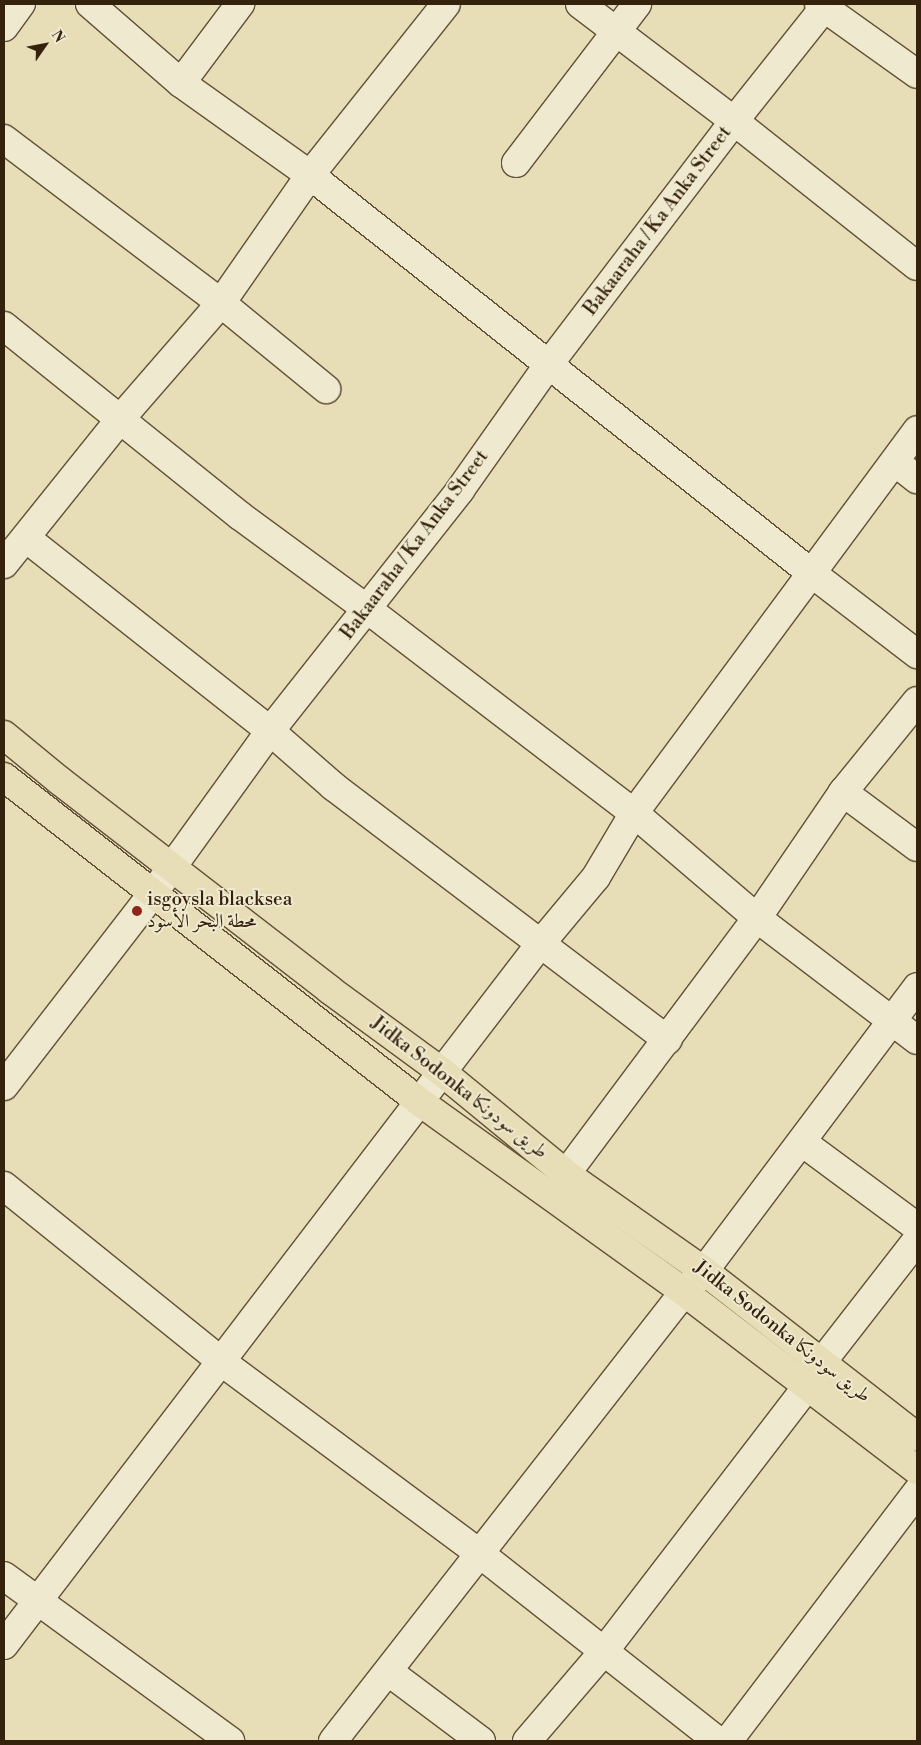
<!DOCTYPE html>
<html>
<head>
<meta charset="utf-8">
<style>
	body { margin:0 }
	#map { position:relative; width:921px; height:1745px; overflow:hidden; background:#e7ddb6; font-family:"Libre Bodoni",Amiri,serif }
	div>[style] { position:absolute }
	.roads { filter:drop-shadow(1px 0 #625137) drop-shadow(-1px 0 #625137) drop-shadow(0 1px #625137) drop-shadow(0 -1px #625137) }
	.minor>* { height:28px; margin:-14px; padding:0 14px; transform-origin:14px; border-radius:14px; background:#efe9d0 }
	.major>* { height:28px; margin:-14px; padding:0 14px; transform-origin:14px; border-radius:14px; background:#e7ddb6 }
	.dots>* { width:14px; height:14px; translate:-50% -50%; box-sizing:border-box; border:2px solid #efe9d0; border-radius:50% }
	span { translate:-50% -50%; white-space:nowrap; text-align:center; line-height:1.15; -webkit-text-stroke:4px #efe9d0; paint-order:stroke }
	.street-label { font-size:19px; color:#35220d }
	.poi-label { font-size:19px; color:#35220d }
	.left { translate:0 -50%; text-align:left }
	.frame { position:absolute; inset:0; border:5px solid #35220d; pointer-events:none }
	.north { position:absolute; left:20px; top:20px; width:50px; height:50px; -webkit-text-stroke:4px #efe9d0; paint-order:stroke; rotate:57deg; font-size:14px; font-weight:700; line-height:20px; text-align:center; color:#35220d }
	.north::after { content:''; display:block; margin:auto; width:18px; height:22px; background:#35220d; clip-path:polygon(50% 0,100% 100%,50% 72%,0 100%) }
</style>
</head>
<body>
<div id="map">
	<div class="roads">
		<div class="minor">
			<div style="left:90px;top:4px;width:121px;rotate:41deg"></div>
			<div style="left:181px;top:83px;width:158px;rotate:35.5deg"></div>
			<div style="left:310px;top:175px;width:638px;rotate:38.45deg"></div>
			<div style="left:810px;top:572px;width:135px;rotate:37.5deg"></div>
			<div style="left:580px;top:4px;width:193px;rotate:37.2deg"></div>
			<div style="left:734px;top:121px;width:233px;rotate:38.4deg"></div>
			<div style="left:819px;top:4px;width:120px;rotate:35.5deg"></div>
			<div style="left:4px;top:27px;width:29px;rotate:-54deg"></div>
			<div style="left:181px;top:83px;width:99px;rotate:-53.2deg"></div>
			<div style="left:4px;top:139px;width:272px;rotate:37.1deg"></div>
			<div style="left:221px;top:303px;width:136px;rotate:39.3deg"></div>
			<div style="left:516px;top:163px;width:200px;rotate:-52.7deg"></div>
			<div style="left:4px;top:326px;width:302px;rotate:38.8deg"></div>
			<div style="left:239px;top:515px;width:159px;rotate:36.3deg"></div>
			<div style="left:367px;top:609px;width:336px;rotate:37.4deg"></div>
			<div style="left:634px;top:813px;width:162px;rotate:40.5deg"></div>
			<div style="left:757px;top:918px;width:201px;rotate:37.3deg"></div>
			<div style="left:895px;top:462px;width:28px;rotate:38deg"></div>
			<div style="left:26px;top:538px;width:311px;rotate:38.3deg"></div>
			<div style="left:270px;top:731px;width:84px;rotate:41.1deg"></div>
			<div style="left:333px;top:786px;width:420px;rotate:37.2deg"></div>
			<div style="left:4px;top:564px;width:187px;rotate:-51.3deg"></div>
			<div style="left:121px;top:418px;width:152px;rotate:-49deg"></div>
			<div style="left:221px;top:303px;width:156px;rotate:-55.2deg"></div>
			<div style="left:310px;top:175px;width:218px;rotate:-51.5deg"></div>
			<div style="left:843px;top:792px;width:92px;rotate:36.6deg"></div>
			<div style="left:4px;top:1086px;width:245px;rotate:-52.3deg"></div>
			<div style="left:154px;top:892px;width:198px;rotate:-54.2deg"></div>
			<div style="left:270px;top:731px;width:307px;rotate:-51.7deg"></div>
			<div style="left:460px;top:490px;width:154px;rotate:-54.8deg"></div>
			<div style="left:549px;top:364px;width:305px;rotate:-52.7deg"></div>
			<div style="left:734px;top:121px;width:149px;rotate:-51.5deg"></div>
			<div style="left:802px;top:1142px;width:143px;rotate:36.5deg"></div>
			<div style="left:566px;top:1174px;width:319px;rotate:-53.3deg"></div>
			<div style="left:757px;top:918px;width:153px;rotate:-55.7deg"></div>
			<div style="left:843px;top:792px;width:117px;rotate:-50.9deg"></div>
			<div style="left:4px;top:1186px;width:280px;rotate:38.9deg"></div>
			<div style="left:222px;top:1362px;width:320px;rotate:36.6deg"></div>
			<div style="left:479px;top:1553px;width:304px;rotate:38.2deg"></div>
			<div style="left:822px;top:1362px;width:155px;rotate:-52.1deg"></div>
			<div style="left:4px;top:1576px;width:280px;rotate:36.1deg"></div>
			<div style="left:4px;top:1645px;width:721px;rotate:-52.61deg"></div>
			<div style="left:442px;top:1072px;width:163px;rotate:-52.5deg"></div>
			<div style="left:541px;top:943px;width:86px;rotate:-50.2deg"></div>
			<div style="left:596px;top:877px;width:74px;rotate:-59.3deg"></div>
			<div style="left:634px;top:813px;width:476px;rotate:-53.5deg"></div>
			<div style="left:389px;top:1672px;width:115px;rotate:36.9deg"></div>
			<div style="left:333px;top:1741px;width:570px;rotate:-51.98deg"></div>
			<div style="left:684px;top:1292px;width:29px;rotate:-46deg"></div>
			<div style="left:704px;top:1271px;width:355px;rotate:-53.1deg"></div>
			<div style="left:527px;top:1741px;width:120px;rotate:-49.4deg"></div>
			<div style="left:605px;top:1650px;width:334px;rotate:-52.5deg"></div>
			<div style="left:728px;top:1741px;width:313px;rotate:-52.8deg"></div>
		</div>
		<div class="major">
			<div style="left:4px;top:735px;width:72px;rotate:39.4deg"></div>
			<div style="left:60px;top:781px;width:341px;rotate:37.7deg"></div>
			<div style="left:330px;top:990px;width:139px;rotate:36.2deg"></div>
			<div style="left:442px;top:1072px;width:161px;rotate:39.4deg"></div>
			<div style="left:566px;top:1174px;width:169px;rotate:35.1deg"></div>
			<div style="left:704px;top:1271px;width:270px;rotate:37.9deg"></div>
			<div style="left:4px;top:777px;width:528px;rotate:38deg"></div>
			<div style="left:420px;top:1102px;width:325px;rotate:35.7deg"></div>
			<div style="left:684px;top:1292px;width:293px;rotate:37.4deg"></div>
		</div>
	</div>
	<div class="dots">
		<div style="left:137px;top:911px;background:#8f2418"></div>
	</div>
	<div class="street-label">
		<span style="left:658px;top:221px;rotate:-53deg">Bakaaraha / Ka Anka Street</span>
		<span style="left:415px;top:545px;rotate:-53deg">Bakaaraha / Ka Anka Street</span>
		<span style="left:459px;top:1088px;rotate:38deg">Jidka Sodonka طريق سودونكا</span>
		<span style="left:782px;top:1332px;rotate:38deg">Jidka Sodonka طريق سودونكا</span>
	</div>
	<div class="poi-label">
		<span class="left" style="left:147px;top:911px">isgoysla blacksea<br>محطة البحر الأسود</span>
	</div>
	<div class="frame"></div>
	<div class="north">N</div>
</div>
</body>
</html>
